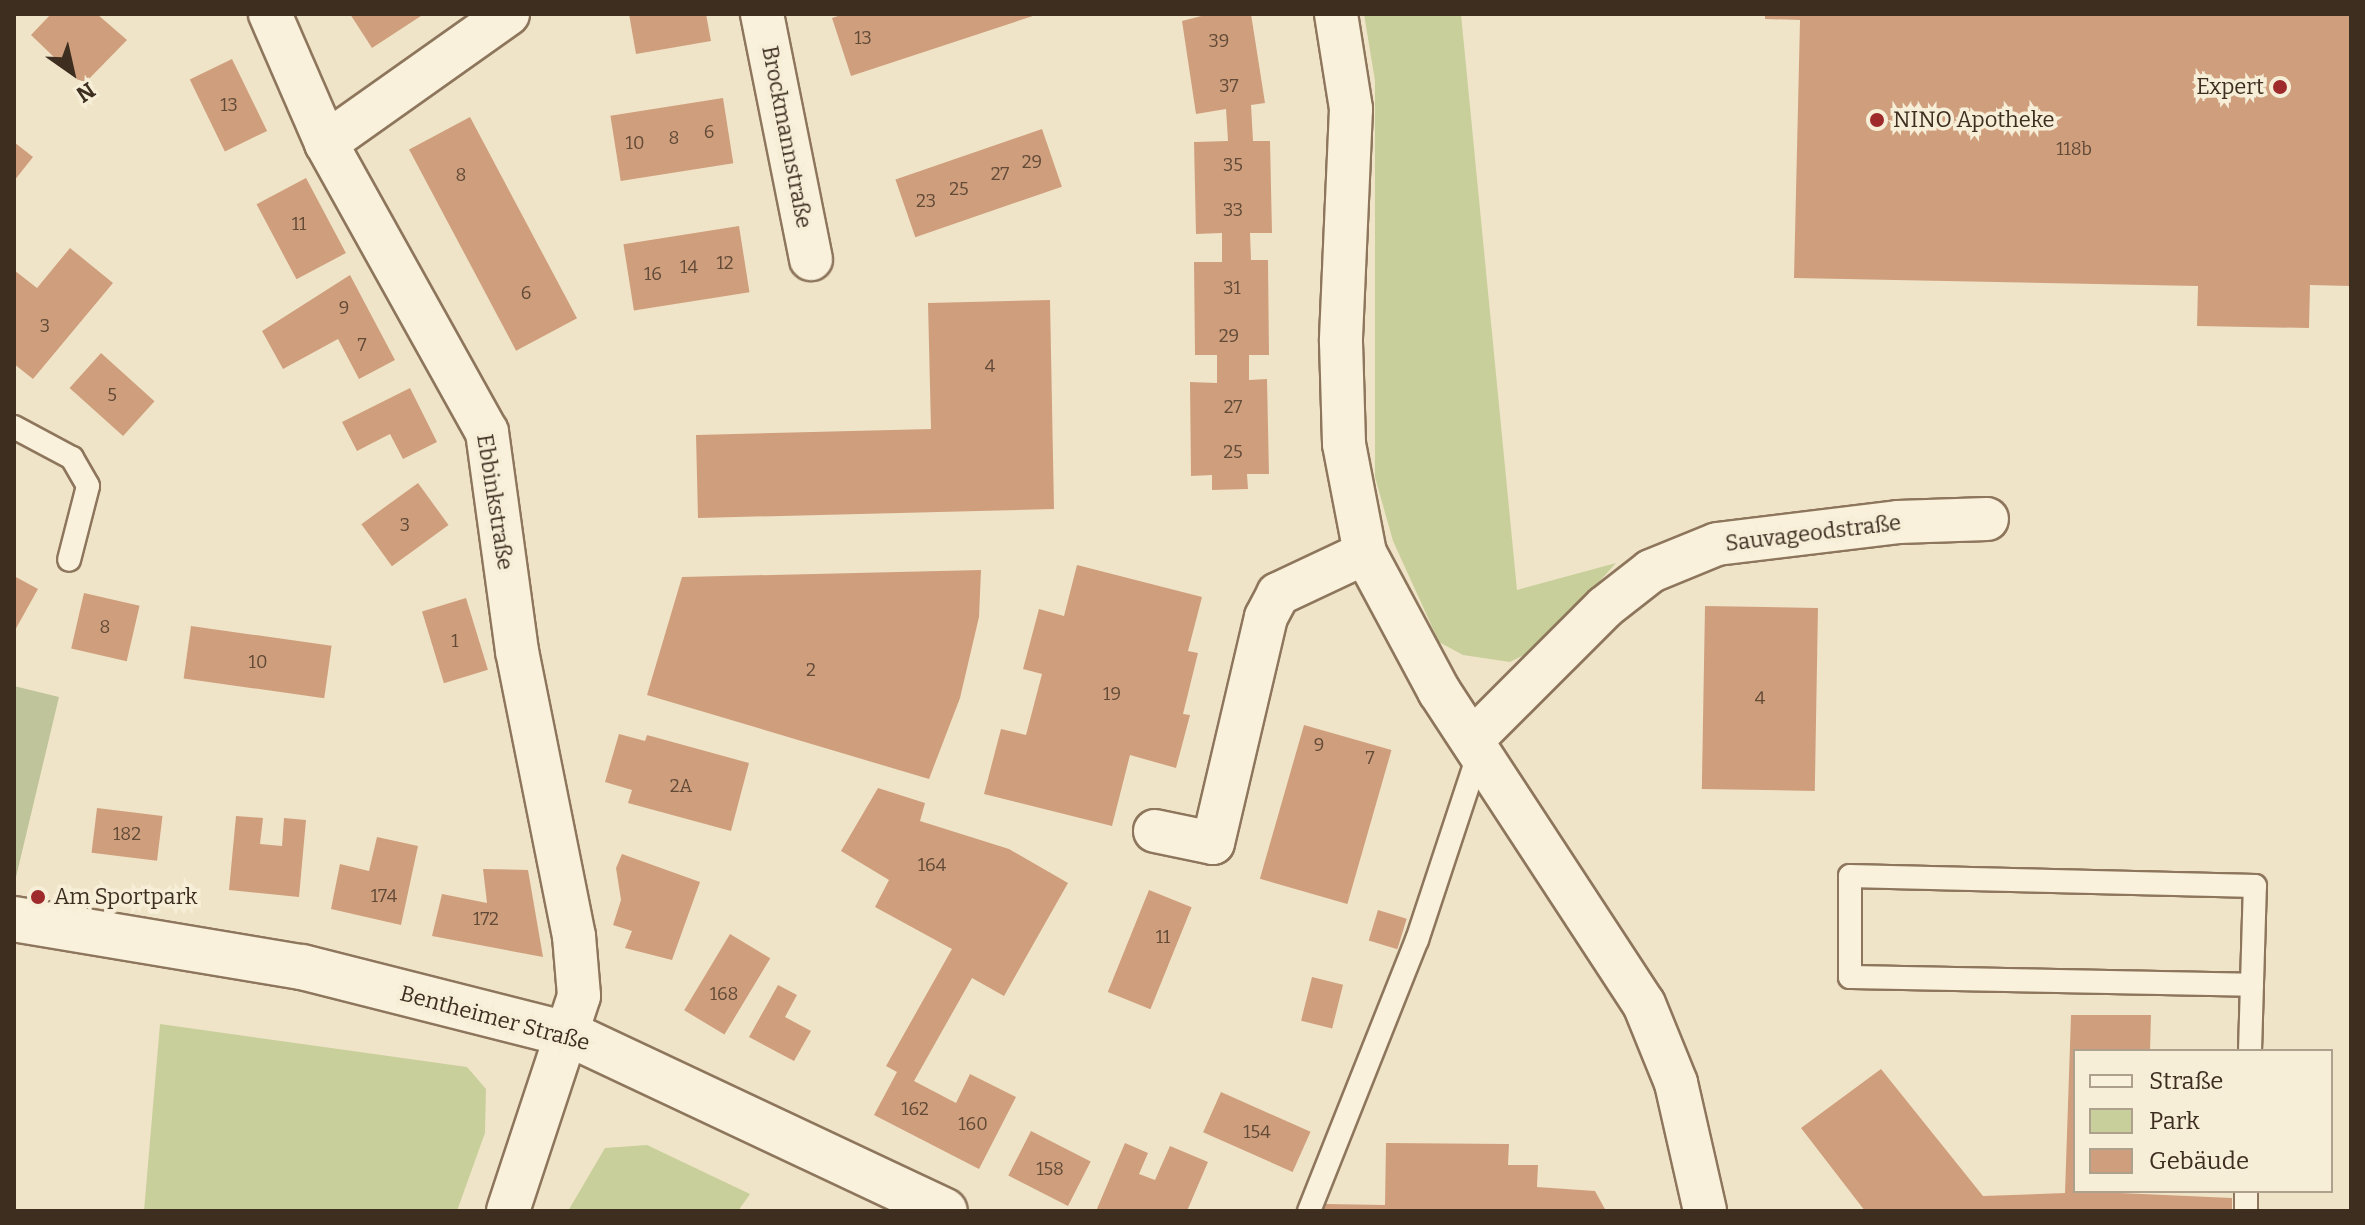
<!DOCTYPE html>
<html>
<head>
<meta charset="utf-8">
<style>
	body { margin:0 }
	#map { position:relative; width:2365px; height:1225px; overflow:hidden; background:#f0e4c8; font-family:Bitter,serif }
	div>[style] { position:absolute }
	.green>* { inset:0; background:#c9cf9b }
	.cemetery>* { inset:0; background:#bfc49a }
	.building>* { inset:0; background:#cf9f7d; transform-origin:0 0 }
	.roads { filter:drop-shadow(2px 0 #8d765c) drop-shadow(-2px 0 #8d765c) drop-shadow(0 2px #8d765c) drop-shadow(0 -2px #8d765c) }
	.service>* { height:22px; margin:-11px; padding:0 11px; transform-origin:11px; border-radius:11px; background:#faf1dc }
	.minor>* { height:42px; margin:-21px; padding:0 21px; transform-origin:21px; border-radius:21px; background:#faf1dc }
	.tertiary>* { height:44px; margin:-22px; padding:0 22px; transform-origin:22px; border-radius:22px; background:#faf1dc }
	.dots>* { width:22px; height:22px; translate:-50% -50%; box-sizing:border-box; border:4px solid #f7eed8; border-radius:50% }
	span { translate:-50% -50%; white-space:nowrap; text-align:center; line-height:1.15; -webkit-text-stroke:7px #f7eed8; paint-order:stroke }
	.number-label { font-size:18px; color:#624a37 }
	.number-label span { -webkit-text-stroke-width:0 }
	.poi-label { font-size:22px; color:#3d2e20 }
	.right { translate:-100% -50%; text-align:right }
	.left { translate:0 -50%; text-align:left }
	.street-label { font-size:22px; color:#3d2e20 }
	.frame { position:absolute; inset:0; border:16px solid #3d2e20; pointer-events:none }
	.legend { position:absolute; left:2073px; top:1049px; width:260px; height:144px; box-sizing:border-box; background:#f7eed8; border:2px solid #ada18e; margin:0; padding:10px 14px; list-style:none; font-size:24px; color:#3d2e20 }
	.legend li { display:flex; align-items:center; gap:16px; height:40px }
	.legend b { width:40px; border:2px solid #ada18e }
	.north { position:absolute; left:32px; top:32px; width:80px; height:80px; -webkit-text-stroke:6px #f7eed8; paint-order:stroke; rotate:146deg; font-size:22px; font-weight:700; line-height:32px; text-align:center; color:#3d2e20 }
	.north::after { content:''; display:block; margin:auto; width:28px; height:36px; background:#3d2e20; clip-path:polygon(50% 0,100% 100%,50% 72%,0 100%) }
</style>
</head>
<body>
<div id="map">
	<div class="green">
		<div style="clip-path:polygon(1364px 14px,1461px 14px,1517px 590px,1616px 563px,1540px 647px,1510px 662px,1463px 655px,1439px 642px,1393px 541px,1375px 477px,1375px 81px)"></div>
		<div style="clip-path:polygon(160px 1024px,467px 1067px,486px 1089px,485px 1133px,457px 1211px,144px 1211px)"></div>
		<div style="clip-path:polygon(647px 1145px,750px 1194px,738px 1211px,568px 1211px,605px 1148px)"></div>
	</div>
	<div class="cemetery">
		<div style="clip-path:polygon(14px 686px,59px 697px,16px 877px,14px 877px)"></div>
	</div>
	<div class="building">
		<div style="clip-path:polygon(51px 14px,97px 14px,127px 40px,83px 85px,31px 35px)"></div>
		<div style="clip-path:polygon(350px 14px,424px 14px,372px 48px)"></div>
		<div style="clip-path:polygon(629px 14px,706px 14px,711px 41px,636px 54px)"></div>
		<div style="clip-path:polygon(844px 14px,1036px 14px,1036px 15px,851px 76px,832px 18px)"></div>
		<div style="clip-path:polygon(1209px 14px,1251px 14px,1265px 103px,1251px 105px,1253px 141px,1270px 141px,1272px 233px,1250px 233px,1251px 260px,1268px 260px,1269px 355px,1249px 355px,1249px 380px,1267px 379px,1269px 474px,1247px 474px,1248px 489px,1212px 490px,1212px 475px,1191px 476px,1190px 382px,1217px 383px,1217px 355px,1195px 355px,1194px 262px,1222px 262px,1222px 233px,1196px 234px,1194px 142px,1228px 141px,1226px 109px,1196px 114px,1182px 21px)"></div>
		<div style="clip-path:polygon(1765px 14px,2351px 14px,2351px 286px,2310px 285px,2309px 328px,2197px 326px,2198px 286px,1794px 278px,1800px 20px,1765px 19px)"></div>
		<div style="left:232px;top:59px;width:80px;height:47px;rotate:64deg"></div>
		<div style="left:723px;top:98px;width:66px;height:114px;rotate:81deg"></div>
		<div style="left:470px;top:117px;width:228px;height:69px;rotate:62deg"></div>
		<div style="left:1042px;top:129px;width:61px;height:155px;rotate:71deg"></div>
		<div style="clip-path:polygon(14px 142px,33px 157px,14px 181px)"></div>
		<div style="left:306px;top:178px;width:85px;height:56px;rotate:62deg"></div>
		<div style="left:739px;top:226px;width:67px;height:117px;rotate:81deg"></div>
		<div style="clip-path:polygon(70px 248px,113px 283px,33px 379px,14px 364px,14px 270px,37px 288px)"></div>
		<div style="clip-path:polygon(350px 275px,395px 360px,359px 379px,338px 339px,283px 369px,262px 331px)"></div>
		<div style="clip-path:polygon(1050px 300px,1054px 509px,698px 518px,696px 435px,931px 429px,928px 303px)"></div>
		<div style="left:101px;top:353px;width:72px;height:47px;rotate:42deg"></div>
		<div style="clip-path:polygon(410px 388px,437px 442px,403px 459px,390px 434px,357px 451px,342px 422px)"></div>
		<div style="left:418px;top:483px;width:52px;height:70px;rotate:54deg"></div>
		<div style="clip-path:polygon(1077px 565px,1202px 597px,1188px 651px,1198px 653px,1183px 714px,1190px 715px,1176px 768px,1130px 755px,1112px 826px,984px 794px,1001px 729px,1026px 735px,1042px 674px,1023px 669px,1039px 609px,1064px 616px)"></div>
		<div style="clip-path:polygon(981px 570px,979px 617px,960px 698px,929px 779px,647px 695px,682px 577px)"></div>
		<div style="clip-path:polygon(14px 576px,38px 589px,14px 632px)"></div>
		<div style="left:84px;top:593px;width:57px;height:57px;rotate:13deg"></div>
		<div style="left:466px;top:598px;width:75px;height:46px;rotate:73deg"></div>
		<div style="left:1705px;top:606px;width:113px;height:183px;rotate:1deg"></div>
		<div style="left:191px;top:626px;width:142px;height:53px;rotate:8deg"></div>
		<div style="left:1304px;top:725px;width:91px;height:160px;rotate:16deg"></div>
		<div style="clip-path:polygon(619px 734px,645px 741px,647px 735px,749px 763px,731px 831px,628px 803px,632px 790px,605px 782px)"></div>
		<div style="clip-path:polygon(878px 788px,925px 803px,920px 821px,1009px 849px,1068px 883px,1004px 996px,972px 978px,914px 1081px,956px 1103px,970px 1074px,1016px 1097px,979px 1169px,874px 1115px,897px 1072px,886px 1066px,952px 949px,875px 907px,889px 880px,841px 851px)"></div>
		<div style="left:97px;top:808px;width:66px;height:45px;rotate:7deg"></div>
		<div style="clip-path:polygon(236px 816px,263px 818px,260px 844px,282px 846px,284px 818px,306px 820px,299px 897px,229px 890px)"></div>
		<div style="clip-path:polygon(377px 837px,418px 846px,401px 925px,331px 909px,340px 864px,369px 871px)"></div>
		<div style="clip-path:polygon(622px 854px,700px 882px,672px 960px,625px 948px,632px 931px,613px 925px,621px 900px,616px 868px)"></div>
		<div style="clip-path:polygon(483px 869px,528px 870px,543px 957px,432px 936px,442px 894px,487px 903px)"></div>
		<div style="left:1149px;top:890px;width:46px;height:110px;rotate:22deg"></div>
		<div style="left:1378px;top:910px;width:30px;height:32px;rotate:17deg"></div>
		<div style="left:730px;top:934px;width:47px;height:89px;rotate:31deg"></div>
		<div style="left:1312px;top:977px;width:32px;height:45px;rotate:14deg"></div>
		<div style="clip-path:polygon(778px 985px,797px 995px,785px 1017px,811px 1031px,794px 1061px,749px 1037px)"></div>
		<div style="clip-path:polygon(2071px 1015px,2151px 1015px,2150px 1051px,2075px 1051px,2075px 1191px,2232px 1198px,2232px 1211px,1865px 1211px,1801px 1128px,1881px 1069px,1983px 1196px,2065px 1193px)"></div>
		<div style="left:1221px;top:1092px;width:98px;height:44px;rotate:24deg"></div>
		<div style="left:1031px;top:1131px;width:67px;height:50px;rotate:27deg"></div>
		<div style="clip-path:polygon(1125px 1143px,1148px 1153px,1139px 1174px,1155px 1180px,1170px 1146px,1208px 1162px,1187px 1211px,1096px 1211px)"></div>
		<div style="clip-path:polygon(1386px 1143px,1509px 1144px,1508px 1165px,1538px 1165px,1537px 1187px,1595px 1191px,1606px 1211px,1323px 1211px,1326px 1204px,1385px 1205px)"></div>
	</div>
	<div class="roads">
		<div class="service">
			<div style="left:14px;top:427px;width:66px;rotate:28.1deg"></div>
			<div style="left:72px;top:458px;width:32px;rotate:60deg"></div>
			<div style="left:88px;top:486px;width:76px;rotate:104.4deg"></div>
			<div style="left:2250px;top:1051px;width:165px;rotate:-88.3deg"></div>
			<div style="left:2255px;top:886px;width:405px;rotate:-178.6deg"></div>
			<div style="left:1850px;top:876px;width:101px;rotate:90deg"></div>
			<div style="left:1850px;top:977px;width:402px;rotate:1.1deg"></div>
			<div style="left:1309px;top:1211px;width:292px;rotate:-68.3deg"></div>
			<div style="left:1417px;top:940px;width:198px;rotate:-71.7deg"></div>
			<div style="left:2246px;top:1211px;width:20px;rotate:-90deg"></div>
		</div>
		<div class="minor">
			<div style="left:270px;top:14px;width:141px;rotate:66.5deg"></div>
			<div style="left:326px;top:143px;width:331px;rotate:60.9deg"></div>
			<div style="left:487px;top:432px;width:221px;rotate:82.2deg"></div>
			<div style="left:517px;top:651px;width:291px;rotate:78.7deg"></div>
			<div style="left:574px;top:936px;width:60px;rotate:85.2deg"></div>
			<div style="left:579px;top:996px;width:226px;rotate:108.3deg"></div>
			<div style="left:762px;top:14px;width:250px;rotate:78.7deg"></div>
			<div style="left:1336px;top:14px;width:96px;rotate:81deg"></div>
			<div style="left:1351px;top:109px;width:233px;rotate:92.5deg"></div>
			<div style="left:1341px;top:342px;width:102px;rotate:88.3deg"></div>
			<div style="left:1344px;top:444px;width:111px;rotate:79.1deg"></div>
			<div style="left:1365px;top:553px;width:157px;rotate:61.8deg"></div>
			<div style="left:1439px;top:691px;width:374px;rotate:56.8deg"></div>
			<div style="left:1644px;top:1004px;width:85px;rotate:67.9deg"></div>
			<div style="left:1676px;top:1083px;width:131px;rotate:77.2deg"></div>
			<div style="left:326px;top:143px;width:223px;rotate:-35.3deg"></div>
			<div style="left:1472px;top:740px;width:188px;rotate:-45deg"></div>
			<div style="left:1605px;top:607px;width:58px;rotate:-38deg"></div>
			<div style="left:1651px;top:571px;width:71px;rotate:-22.2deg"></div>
			<div style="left:1717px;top:544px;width:182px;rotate:-6.9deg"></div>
			<div style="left:1898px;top:522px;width:89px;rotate:-1.9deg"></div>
			<div style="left:1155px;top:831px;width:59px;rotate:11.7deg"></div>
			<div style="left:1213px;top:843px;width:232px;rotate:-76.8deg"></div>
			<div style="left:1266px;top:617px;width:26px;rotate:-62deg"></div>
			<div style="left:1278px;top:594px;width:96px;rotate:-25.2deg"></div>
		</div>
		<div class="tertiary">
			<div style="left:14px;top:919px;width:292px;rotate:9.5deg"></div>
			<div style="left:302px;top:967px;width:277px;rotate:14.2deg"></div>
			<div style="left:571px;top:1035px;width:413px;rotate:25.2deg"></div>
		</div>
	</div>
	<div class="dots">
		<div style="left:2280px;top:87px;background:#9e2a2b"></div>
		<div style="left:1877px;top:120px;background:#9e2a2b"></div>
		<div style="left:38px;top:897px;background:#9e2a2b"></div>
	</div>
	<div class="number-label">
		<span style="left:863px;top:38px">13</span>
		<span style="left:1219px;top:41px">39</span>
		<span style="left:1229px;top:86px">37</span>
		<span style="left:229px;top:105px">13</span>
		<span style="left:709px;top:132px">6</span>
		<span style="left:674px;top:138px">8</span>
		<span style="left:635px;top:143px">10</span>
		<span style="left:2074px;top:149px">118b</span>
		<span style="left:1032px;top:162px">29</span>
		<span style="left:1233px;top:165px">35</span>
		<span style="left:1000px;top:174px">27</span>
		<span style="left:461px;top:175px">8</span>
		<span style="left:959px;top:189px">25</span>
		<span style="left:926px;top:201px">23</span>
		<span style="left:1233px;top:210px">33</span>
		<span style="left:299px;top:224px">11</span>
		<span style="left:725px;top:263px">12</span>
		<span style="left:689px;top:267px">14</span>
		<span style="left:653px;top:274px">16</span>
		<span style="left:1232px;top:288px">31</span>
		<span style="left:526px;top:293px">6</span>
		<span style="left:344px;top:308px">9</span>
		<span style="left:45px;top:326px">3</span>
		<span style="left:1229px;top:336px">29</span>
		<span style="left:362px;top:345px">7</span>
		<span style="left:990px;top:366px">4</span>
		<span style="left:112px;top:395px">5</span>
		<span style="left:1233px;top:407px">27</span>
		<span style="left:1233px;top:452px">25</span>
		<span style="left:405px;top:525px">3</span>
		<span style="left:105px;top:627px">8</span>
		<span style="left:455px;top:641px">1</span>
		<span style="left:258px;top:662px">10</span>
		<span style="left:811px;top:670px">2</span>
		<span style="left:1112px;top:694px">19</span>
		<span style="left:1760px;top:698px">4</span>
		<span style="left:1319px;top:745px">9</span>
		<span style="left:1370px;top:758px">7</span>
		<span style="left:681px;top:786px">2A</span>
		<span style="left:127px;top:834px">182</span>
		<span style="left:932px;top:865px">164</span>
		<span style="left:384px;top:896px">174</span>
		<span style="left:486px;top:919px">172</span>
		<span style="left:1163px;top:937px">11</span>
		<span style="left:724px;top:994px">168</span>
		<span style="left:915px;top:1109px">162</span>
		<span style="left:973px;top:1124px">160</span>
		<span style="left:1257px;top:1132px">154</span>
		<span style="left:1050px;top:1169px">158</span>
	</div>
	<div class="poi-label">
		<span class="right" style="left:2264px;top:87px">Expert</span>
		<span class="left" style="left:1893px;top:120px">NINO Apotheke</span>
		<span class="left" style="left:54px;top:897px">Am Sportpark</span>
	</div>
	<div class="street-label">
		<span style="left:787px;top:137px;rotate:79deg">Brockmannstraße</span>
		<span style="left:495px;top:502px;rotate:81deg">Ebbinkstraße</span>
		<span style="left:1813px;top:533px;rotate:-7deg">Sauvageodstraße</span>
		<span style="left:495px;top:1018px;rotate:15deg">Bentheimer Straße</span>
	</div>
	<div class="frame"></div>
	<ul class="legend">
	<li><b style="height:10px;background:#faf1dc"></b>Straße</li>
	<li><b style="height:22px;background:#c9cf9b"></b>Park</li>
	<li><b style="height:22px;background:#cf9f7d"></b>Gebäude</li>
	</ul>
	<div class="north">N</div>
</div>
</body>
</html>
